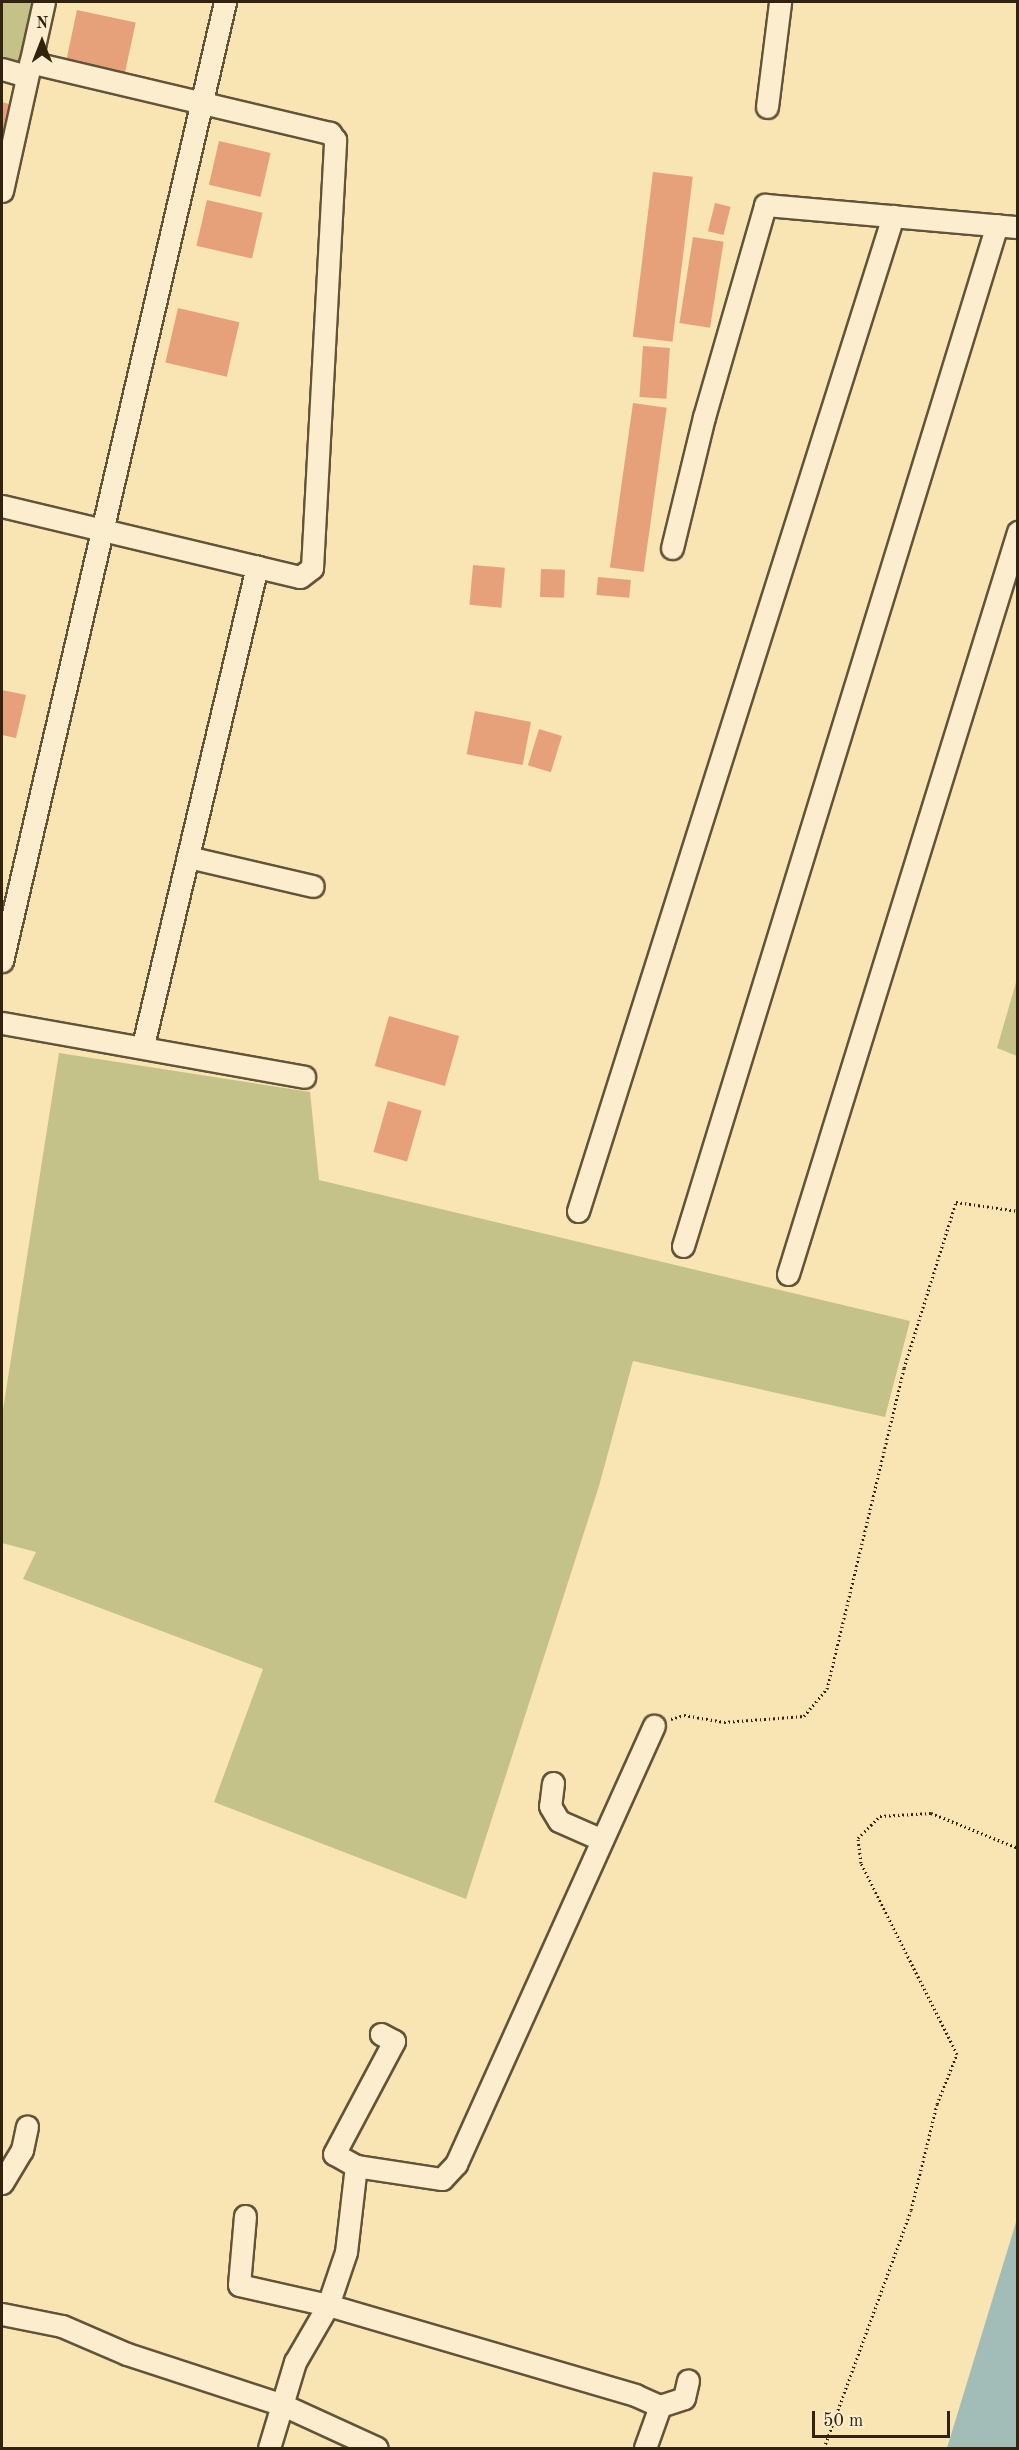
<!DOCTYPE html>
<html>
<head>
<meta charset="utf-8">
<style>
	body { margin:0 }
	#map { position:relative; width:1019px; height:2450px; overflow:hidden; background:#f9e4b3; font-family:"Old Standard TT",serif }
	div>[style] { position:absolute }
	.green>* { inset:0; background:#c4c288 }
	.water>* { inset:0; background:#a2bcb7 }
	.building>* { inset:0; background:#e6a17b; transform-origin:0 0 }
	.path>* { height:3px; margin-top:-1.5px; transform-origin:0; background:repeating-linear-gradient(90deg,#31230f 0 1.5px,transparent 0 4.5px) }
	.roads { filter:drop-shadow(2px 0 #635338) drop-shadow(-2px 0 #635338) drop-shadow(0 2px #635338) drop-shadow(0 -2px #635338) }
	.minor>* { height:21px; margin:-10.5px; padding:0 10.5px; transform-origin:10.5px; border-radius:10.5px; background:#fbedce }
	span { translate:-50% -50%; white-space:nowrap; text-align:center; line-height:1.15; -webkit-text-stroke:4.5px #fbedce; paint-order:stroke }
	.frame { position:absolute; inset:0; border:3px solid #31230f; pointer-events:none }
	.north { position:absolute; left:12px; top:12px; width:60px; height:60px; -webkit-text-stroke:4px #fbedce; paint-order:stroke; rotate:0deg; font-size:16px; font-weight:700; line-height:24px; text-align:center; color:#31230f }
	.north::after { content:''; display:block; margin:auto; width:21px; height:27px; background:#31230f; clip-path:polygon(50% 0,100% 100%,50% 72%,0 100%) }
	.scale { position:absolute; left:812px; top:2411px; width:138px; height:27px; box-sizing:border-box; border:3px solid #31230f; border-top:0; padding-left:8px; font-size:18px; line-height:21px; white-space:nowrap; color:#31230f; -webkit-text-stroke:4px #fbedce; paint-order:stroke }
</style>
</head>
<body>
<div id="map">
	<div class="green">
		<div style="clip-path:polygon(2px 2px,35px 2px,21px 70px,2px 65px)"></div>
		<div style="clip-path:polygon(1017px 979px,1017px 1056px,997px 1048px)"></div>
		<div style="clip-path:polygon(59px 1053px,310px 1092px,319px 1180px,910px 1321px,885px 1417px,633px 1361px,599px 1486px,466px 1899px,214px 1802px,263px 1669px,23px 1579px,36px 1552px,2px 1543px,2px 1416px)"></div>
	</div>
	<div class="water">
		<div style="clip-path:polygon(1017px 2219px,1017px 2448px,947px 2448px)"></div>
	</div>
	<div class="building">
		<div style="left:77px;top:10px;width:60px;height:53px;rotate:12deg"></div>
		<div style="clip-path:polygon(2px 102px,9px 104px,2px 135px)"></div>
		<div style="left:219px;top:141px;width:53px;height:45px;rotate:13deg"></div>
		<div style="left:653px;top:172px;width:40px;height:166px;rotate:7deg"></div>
		<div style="left:207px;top:200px;width:57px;height:47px;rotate:13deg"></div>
		<div style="left:715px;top:203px;width:16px;height:29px;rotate:14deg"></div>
		<div style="left:693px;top:237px;width:31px;height:87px;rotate:9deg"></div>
		<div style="left:178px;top:308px;width:63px;height:56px;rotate:13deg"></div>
		<div style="left:643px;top:346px;width:27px;height:51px;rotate:4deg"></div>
		<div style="left:633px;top:403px;width:34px;height:166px;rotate:8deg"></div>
		<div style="left:473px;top:565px;width:32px;height:40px;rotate:5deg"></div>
		<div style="left:541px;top:569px;width:24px;height:28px;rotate:2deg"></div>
		<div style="left:598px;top:577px;width:33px;height:18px;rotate:5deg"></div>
		<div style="clip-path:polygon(2px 690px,26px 695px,16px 738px,2px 735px)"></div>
		<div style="left:475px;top:711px;width:57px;height:44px;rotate:11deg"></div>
		<div style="left:539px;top:729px;width:24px;height:38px;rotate:17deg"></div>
		<div style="left:389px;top:1016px;width:73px;height:52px;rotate:16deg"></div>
		<div style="left:388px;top:1101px;width:35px;height:53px;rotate:16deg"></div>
	</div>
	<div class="path">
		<div style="left:671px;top:1719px;width:14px;rotate:-17deg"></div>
		<div style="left:684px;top:1715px;width:41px;rotate:9.9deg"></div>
		<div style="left:724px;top:1722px;width:80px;rotate:-4.3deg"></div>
		<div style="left:804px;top:1716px;width:35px;rotate:-50deg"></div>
		<div style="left:827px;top:1689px;width:330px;rotate:-76.5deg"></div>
		<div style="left:904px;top:1368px;width:174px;rotate:-72.6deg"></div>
		<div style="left:956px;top:1202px;width:63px;rotate:8.3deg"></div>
		<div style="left:824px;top:2448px;width:253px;rotate:-69.9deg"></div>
		<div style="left:911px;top:2210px;width:109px;rotate:-76.2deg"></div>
		<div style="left:937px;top:2104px;width:54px;rotate:-68.2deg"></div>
		<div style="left:957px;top:2054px;width:214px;rotate:-116.7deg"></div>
		<div style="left:861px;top:1863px;width:25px;rotate:-97deg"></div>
		<div style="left:858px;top:1838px;width:31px;rotate:-45deg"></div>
		<div style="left:880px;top:1816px;width:51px;rotate:-3.4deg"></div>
		<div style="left:931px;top:1813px;width:94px;rotate:21.9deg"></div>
	</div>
	<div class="roads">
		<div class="minor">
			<div style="left:2px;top:69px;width:26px;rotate:16deg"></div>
			<div style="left:767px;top:107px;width:106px;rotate:-82.9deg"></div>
			<div style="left:2px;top:191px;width:194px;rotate:-77.5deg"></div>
			<div style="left:2px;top:506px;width:306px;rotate:13.4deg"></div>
			<div style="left:300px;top:577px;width:15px;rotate:-37deg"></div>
			<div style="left:312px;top:568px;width:429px;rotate:-86.9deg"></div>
			<div style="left:335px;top:140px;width:9px;rotate:-126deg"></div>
			<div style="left:330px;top:133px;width:308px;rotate:-166.7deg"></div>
			<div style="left:672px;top:548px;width:135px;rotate:-76.3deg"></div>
			<div style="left:704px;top:417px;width:221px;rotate:-73.9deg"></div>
			<div style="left:765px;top:205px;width:254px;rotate:5deg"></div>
			<div style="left:188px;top:857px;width:128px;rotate:13.1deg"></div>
			<div style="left:2px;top:961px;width:985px;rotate:-76.91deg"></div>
			<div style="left:2px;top:1023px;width:307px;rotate:10.1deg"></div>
			<div style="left:143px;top:1045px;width:492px;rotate:-76.6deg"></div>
			<div style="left:578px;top:1211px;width:1044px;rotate:-72.43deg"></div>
			<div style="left:683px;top:1246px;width:1068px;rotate:-72.91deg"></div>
			<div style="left:788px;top:1274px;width:777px;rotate:-72.78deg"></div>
			<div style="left:553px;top:1783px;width:23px;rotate:97deg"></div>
			<div style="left:550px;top:1806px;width:17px;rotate:59deg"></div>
			<div style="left:559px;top:1821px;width:47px;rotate:23.8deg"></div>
			<div style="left:356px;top:2166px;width:25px;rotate:-151deg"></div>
			<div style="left:334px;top:2154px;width:128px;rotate:-62deg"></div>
			<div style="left:394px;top:2041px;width:15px;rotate:-152deg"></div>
			<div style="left:2px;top:2183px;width:39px;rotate:-59deg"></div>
			<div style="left:22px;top:2150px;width:24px;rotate:-78deg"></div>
			<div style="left:245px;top:2216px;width:69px;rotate:95deg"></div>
			<div style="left:239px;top:2285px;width:91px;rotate:12.7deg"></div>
			<div style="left:328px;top:2305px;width:320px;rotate:16.3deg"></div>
			<div style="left:635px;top:2395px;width:27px;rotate:24deg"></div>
			<div style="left:660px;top:2406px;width:45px;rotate:109.7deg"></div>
			<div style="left:2px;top:2314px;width:61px;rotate:11.3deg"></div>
			<div style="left:62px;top:2326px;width:71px;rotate:23.3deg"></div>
			<div style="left:127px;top:2354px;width:164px;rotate:18.1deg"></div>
			<div style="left:283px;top:2405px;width:103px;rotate:24.6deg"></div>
			<div style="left:660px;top:2406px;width:25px;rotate:-18deg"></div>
			<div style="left:684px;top:2398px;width:18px;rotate:-77deg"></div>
			<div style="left:269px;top:2448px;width:90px;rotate:-73.2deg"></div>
			<div style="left:295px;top:2362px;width:66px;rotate:-59.9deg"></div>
			<div style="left:328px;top:2305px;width:56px;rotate:-71.2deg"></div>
			<div style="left:346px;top:2252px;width:87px;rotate:-83.4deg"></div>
			<div style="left:356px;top:2166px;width:87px;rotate:8.6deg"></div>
			<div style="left:442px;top:2179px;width:21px;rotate:-47deg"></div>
			<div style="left:456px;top:2164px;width:481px;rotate:-65.7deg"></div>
		</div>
	</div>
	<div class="frame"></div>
	<div class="north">N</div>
	<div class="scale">50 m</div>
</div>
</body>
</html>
